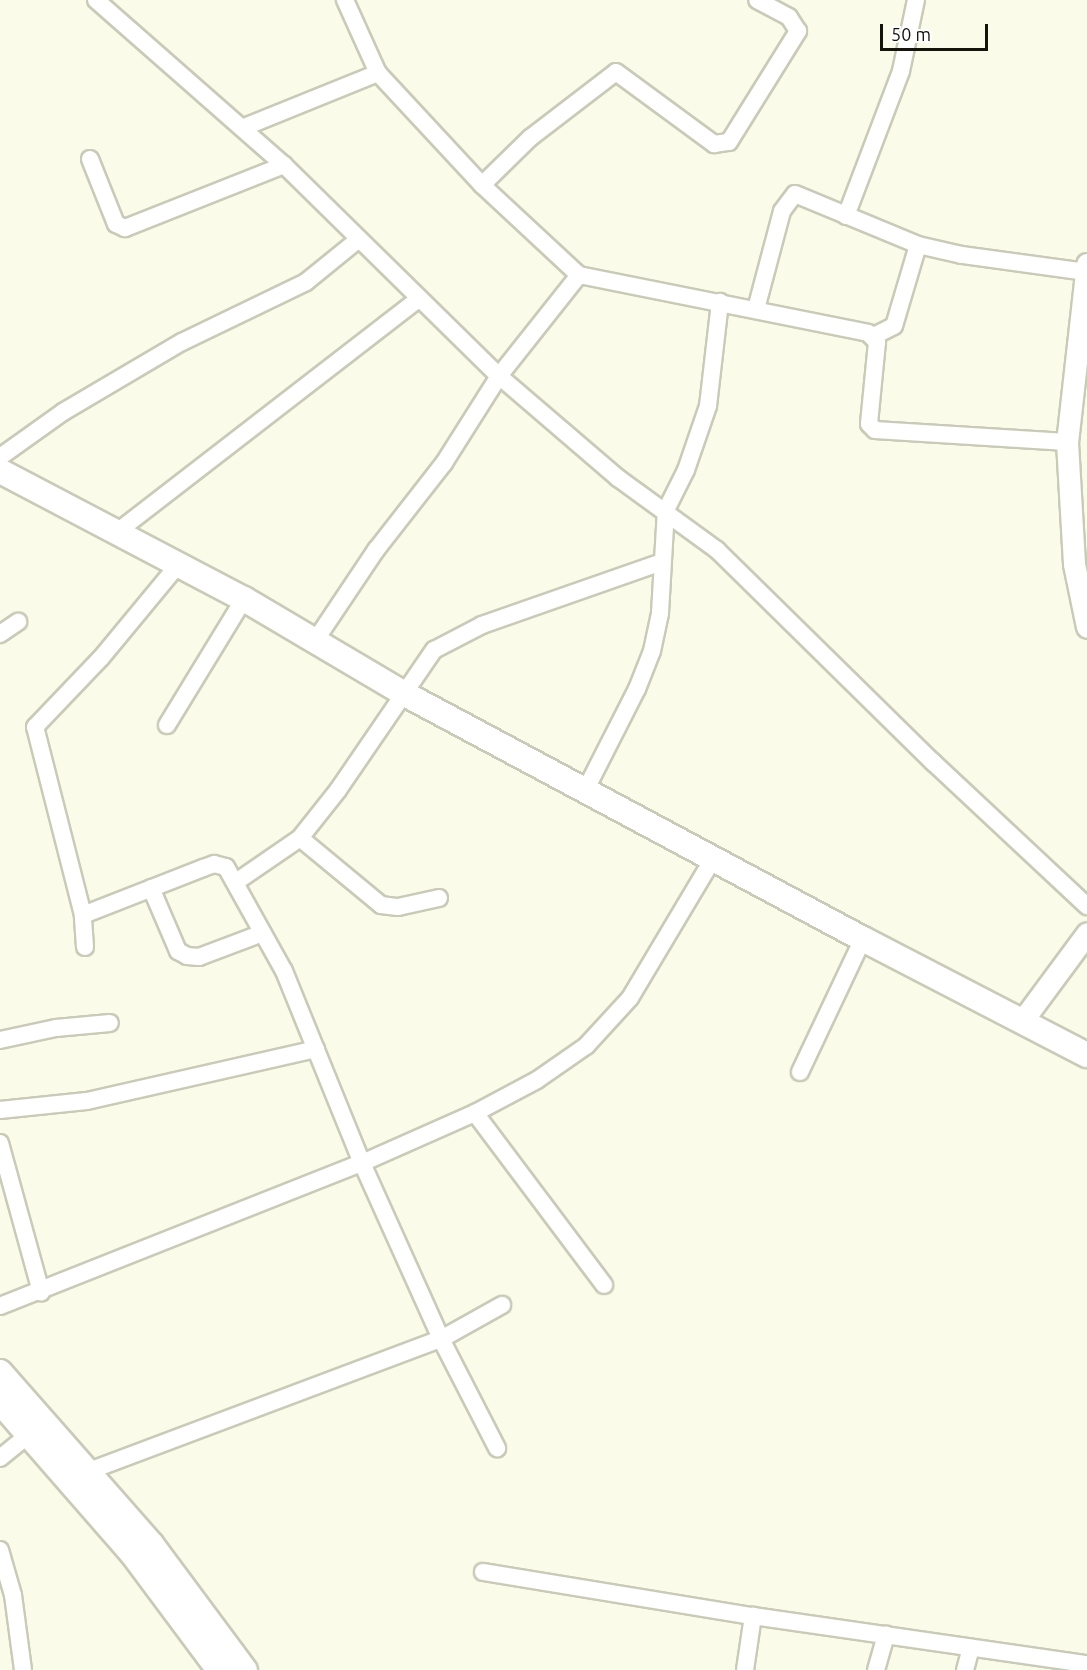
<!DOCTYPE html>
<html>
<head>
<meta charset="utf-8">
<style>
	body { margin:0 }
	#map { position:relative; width:1087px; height:1670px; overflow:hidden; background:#fbfbe9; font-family:Ubuntu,sans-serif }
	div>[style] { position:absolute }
	.roads { filter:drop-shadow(2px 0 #cacab8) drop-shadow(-2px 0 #cacab8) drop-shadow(0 2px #cacab8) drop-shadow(0 -2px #cacab8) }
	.minor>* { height:16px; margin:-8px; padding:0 8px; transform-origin:8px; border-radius:8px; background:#fff }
	.tertiary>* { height:21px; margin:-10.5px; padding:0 10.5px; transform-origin:10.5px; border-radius:10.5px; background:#fff }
	.secondary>* { height:24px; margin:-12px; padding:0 12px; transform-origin:12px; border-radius:12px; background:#fff }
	span { translate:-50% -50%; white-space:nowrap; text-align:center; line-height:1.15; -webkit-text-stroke:6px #fff; paint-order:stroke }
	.scale { position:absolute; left:880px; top:24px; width:108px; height:27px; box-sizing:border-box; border:3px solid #14140d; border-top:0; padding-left:8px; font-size:18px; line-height:21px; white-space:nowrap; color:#14140d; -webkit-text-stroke:4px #fff; paint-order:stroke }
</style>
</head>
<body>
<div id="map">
	<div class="roads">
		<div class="minor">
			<div style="left:96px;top:0;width:250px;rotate:41.3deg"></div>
			<div style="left:284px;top:165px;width:301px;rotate:44.5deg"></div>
			<div style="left:499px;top:376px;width:157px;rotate:40.6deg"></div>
			<div style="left:618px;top:478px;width:122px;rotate:36deg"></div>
			<div style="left:717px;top:550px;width:303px;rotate:44.5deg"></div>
			<div style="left:933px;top:762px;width:211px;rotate:43.1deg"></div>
			<div style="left:345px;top:0;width:80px;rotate:65.7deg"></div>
			<div style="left:378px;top:73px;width:153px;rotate:47.1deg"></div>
			<div style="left:482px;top:185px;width:132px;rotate:42.9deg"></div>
			<div style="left:579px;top:275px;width:295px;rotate:11.3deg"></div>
			<div style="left:868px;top:333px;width:13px;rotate:45deg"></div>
			<div style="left:877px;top:342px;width:82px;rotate:95.6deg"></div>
			<div style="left:869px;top:424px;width:8px;rotate:45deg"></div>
			<div style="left:875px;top:430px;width:192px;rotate:3.6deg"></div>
			<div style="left:242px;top:128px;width:147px;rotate:-22deg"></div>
			<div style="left:90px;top:159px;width:70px;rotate:68.2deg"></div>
			<div style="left:116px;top:224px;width:10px;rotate:24deg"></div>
			<div style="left:125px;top:228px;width:171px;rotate:-21.6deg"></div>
			<div style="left:482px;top:185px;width:67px;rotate:-44.4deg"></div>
			<div style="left:530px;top:138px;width:108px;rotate:-37.5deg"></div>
			<div style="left:616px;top:72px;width:122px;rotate:36.3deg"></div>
			<div style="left:714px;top:144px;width:15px;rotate:-8deg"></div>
			<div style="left:729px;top:142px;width:131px;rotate:-58.1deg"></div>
			<div style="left:798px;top:31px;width:17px;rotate:-123deg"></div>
			<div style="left:789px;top:17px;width:36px;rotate:-152deg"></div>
			<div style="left:846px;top:216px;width:155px;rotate:-69.2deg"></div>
			<div style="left:901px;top:71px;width:73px;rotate:-78.1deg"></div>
			<div style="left:756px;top:309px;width:101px;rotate:-75.1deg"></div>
			<div style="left:782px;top:211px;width:21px;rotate:-53deg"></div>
			<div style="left:795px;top:194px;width:133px;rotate:22.5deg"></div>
			<div style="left:918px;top:245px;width:45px;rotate:12.8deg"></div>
			<div style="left:962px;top:255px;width:125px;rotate:7.8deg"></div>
			<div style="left:874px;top:336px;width:22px;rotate:-27deg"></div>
			<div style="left:894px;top:326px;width:84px;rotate:-73.5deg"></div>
			<div style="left:0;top:457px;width:77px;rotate:-35.5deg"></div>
			<div style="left:63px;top:412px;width:138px;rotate:-30.5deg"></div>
			<div style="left:182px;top:342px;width:138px;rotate:-25.8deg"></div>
			<div style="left:306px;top:282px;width:68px;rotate:-39.1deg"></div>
			<div style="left:117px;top:532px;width:381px;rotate:-37.7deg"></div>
			<div style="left:0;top:634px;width:22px;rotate:-34deg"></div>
			<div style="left:315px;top:641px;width:110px;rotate:-56.2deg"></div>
			<div style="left:376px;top:550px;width:110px;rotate:-52deg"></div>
			<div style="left:444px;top:463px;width:103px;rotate:-57.7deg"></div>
			<div style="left:499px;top:376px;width:129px;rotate:-51.6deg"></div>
			<div style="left:167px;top:725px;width:148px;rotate:-58.6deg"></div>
			<div style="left:586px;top:789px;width:112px;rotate:-63deg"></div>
			<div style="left:637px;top:689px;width:41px;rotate:-68.5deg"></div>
			<div style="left:652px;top:651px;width:39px;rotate:-78deg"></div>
			<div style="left:660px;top:613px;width:103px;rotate:-86.7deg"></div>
			<div style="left:666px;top:510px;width:45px;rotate:-63.4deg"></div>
			<div style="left:686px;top:470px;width:68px;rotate:-71deg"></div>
			<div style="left:708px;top:406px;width:105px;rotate:-83.4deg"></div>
			<div style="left:300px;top:838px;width:105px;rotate:39.6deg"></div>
			<div style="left:381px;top:905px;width:17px;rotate:7deg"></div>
			<div style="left:398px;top:907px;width:42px;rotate:-12.4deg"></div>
			<div style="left:236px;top:882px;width:78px;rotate:-34.5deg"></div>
			<div style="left:300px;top:838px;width:61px;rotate:-51.6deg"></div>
			<div style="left:338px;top:790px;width:170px;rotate:-55.6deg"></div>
			<div style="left:434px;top:650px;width:54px;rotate:-27.5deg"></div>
			<div style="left:482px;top:625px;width:191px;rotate:-19.3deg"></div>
			<div style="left:151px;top:888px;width:69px;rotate:66.8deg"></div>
			<div style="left:178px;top:951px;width:10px;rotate:29deg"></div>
			<div style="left:187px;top:956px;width:12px;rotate:5deg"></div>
			<div style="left:199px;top:957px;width:68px;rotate:-20.6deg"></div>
			<div style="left:83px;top:915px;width:129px;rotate:-21.4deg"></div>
			<div style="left:203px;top:868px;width:12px;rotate:-20deg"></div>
			<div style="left:214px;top:864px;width:12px;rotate:14deg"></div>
			<div style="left:226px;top:867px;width:119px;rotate:60.9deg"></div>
			<div style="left:284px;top:971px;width:207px;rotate:67.9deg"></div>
			<div style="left:362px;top:1163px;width:193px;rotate:65.8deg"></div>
			<div style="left:441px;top:1339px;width:123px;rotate:62.8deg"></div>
			<div style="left:85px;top:947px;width:32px;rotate:-94deg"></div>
			<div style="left:83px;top:915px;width:194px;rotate:-104.3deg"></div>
			<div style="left:35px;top:727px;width:95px;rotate:-46.3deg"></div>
			<div style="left:101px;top:658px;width:121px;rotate:-50.4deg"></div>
			<div style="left:0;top:1040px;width:57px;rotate:-12.1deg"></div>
			<div style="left:56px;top:1028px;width:54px;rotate:-5.3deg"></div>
			<div style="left:800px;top:1072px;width:147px;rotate:-64.7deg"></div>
			<div style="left:0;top:1110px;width:87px;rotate:-5.9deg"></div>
			<div style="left:87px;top:1101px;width:235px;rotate:-12.8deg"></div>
			<div style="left:475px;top:1113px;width:215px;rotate:53.1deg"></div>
			<div style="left:0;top:1143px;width:155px;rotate:74.6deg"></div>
			<div style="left:0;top:1306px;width:389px;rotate:-21.6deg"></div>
			<div style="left:362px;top:1163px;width:124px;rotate:-23.9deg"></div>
			<div style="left:475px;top:1113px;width:70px;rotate:-28deg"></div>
			<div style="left:537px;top:1080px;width:60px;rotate:-34.8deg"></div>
			<div style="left:586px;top:1046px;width:65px;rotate:-47.5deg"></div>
			<div style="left:630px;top:998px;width:162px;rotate:-59.2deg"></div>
			<div style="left:0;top:1458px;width:38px;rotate:-39deg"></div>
			<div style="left:89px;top:1471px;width:376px;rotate:-20.6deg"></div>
			<div style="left:441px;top:1339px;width:70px;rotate:-29.1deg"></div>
			<div style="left:0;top:1550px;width:47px;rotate:73.9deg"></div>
			<div style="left:13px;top:1595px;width:76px;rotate:82.4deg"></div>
			<div style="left:483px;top:1572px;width:274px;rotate:9.3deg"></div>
			<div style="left:753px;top:1616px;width:337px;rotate:8.2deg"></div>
			<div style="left:745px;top:1670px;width:55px;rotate:-81.6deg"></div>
			<div style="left:876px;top:1670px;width:37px;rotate:-74deg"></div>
			<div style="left:965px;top:1670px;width:23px;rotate:-75deg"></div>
		</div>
		<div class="tertiary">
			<div style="left:1087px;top:264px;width:179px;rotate:96.4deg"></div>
			<div style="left:1067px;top:442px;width:122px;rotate:86.7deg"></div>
			<div style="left:1074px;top:564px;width:64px;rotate:78.3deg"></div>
			<div style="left:1022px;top:1021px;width:109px;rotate:-53.5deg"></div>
		</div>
		<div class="secondary">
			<div style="left:0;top:471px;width:276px;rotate:27.7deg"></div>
			<div style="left:244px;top:599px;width:185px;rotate:30.6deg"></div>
			<div style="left:403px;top:693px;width:522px;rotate:28.14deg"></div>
			<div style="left:863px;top:939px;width:252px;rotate:27.4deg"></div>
			<div style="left:0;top:1372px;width:230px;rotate:48.7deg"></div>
			<div style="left:152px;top:1545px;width:156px;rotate:53.4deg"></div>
			<div style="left:0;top:1402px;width:199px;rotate:48.9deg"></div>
			<div style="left:131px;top:1552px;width:147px;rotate:53.3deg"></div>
		</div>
	</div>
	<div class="scale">50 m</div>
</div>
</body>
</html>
